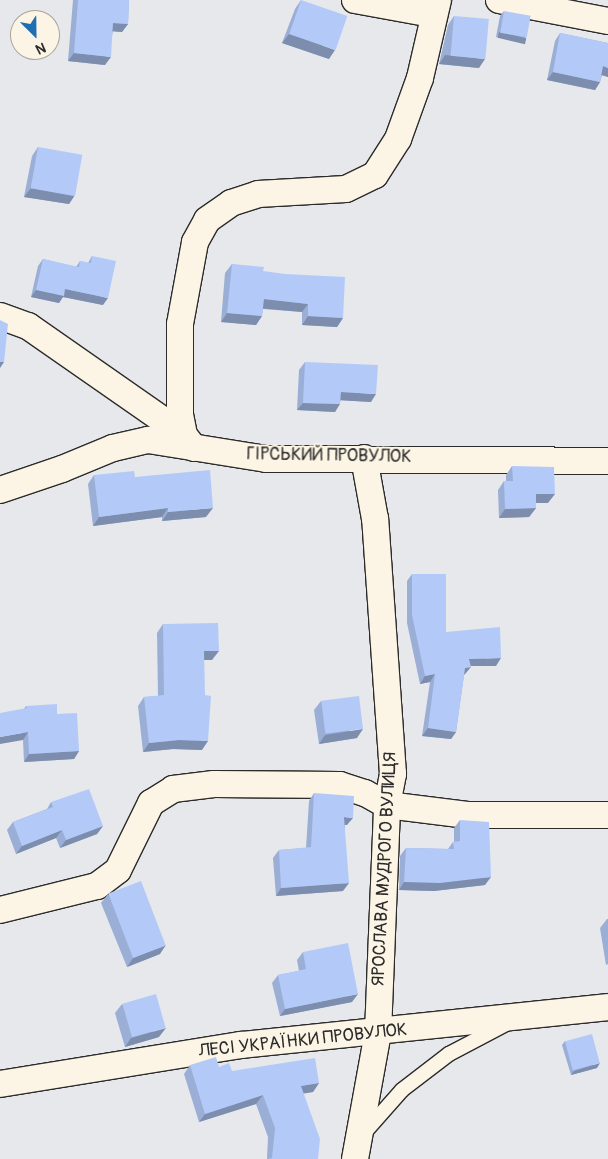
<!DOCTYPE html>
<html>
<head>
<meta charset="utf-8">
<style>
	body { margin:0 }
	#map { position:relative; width:608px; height:1159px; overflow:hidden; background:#e6e8eb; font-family:Pangolin,sans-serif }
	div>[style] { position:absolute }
	.roads { filter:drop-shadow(1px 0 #2b2b2b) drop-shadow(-1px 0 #2b2b2b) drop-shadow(0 1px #2b2b2b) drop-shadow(0 -1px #2b2b2b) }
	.lane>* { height:14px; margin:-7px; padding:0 7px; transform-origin:7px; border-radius:7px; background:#fcf5e5 }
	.street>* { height:26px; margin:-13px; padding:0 13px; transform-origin:13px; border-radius:13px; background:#fcf5e5 }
	.wall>* { inset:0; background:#9aaed6 }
	.shaded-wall>* { inset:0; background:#7d8dae; transform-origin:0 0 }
	.building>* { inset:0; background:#b3caf9; transform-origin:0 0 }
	span { translate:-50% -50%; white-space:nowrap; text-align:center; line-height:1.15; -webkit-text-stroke:4px #fcf5e5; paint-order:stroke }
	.street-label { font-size:18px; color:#2b2b2b }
	.north { position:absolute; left:10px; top:10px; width:50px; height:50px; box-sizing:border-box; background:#fcf5e5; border:1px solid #a8a49b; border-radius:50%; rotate:157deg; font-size:14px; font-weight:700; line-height:20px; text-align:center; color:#2b2b2b }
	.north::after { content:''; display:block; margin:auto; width:18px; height:22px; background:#1f6fb2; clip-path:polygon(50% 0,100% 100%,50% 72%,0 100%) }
</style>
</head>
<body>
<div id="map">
	<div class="roads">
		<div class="lane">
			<div style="left:364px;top:1133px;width:57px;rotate:-48.5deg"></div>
			<div style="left:402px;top:1090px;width:59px;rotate:-37.5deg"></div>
			<div style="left:449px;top:1054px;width:67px;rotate:-27.7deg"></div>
		</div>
		<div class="street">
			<div style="left:355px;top:0;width:78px;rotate:10.3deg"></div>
			<div style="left:499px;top:0;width:111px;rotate:10.9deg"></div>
			<div style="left:0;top:316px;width:30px;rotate:20deg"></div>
			<div style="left:28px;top:326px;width:190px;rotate:34.9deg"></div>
			<div style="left:194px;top:448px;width:16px;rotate:-128deg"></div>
			<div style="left:184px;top:435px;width:21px;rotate:-101deg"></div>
			<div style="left:180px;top:414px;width:90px;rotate:-90deg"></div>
			<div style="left:180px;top:324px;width:83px;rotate:-79.6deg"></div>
			<div style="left:195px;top:242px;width:25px;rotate:-61deg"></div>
			<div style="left:207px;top:220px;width:29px;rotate:-35deg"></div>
			<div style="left:231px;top:203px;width:28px;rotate:-18deg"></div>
			<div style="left:258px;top:194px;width:88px;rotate:-3.3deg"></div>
			<div style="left:346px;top:189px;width:32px;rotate:-26deg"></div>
			<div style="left:375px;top:175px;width:43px;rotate:-57.4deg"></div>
			<div style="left:398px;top:139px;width:65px;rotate:-70.2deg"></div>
			<div style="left:420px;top:78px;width:80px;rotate:-77deg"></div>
			<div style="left:0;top:490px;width:65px;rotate:-18.7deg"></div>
			<div style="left:62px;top:469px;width:55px;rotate:-22.4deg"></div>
			<div style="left:113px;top:448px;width:36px;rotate:-13deg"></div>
			<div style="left:148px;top:440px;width:120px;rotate:9.1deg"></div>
			<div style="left:266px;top:459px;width:342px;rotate:0.3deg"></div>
			<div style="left:0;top:910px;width:100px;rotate:-13.9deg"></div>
			<div style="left:97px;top:886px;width:26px;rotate:-37deg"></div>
			<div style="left:118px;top:870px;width:75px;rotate:-63.8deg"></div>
			<div style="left:151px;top:803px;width:26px;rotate:-32deg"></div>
			<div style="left:173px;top:789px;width:41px;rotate:-7deg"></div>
			<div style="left:214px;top:784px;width:126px;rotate:0.5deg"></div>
			<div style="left:340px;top:785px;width:26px;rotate:18deg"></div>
			<div style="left:365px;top:793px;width:25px;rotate:29deg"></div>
			<div style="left:387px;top:805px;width:81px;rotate:7.1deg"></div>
			<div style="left:467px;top:815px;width:141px"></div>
			<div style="left:0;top:1084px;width:244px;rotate:-9.2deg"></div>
			<div style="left:241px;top:1045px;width:369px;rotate:-5.9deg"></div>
			<div style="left:355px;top:1159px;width:128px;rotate:-79.7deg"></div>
			<div style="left:378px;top:1033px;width:228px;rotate:-87.7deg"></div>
			<div style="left:387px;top:805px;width:32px;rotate:-79deg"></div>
			<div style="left:393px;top:774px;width:256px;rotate:-94deg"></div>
			<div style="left:375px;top:519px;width:62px;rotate:-100.2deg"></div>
		</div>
	</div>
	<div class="wall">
		<div style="clip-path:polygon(73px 0,129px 0,128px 24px,122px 32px,113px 31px,105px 65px,68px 61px)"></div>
		<div style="clip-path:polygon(301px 0,329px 59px,282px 43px,295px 9px)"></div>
		<div style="clip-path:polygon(504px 11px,526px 38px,523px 43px,496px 37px,500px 16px)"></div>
		<div style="clip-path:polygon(454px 16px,479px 68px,439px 64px,448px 25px)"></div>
		<div style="clip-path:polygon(560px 33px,608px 43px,608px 77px,602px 75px,600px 82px,595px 90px,547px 80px,555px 41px)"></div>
		<div style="clip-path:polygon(38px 147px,75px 195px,69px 204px,24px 197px,32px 156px)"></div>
		<div style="clip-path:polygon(92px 256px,103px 305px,63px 297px,59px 303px,31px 297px,38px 266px,43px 259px,76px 267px,80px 261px,88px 263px)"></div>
		<div style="clip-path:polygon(232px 264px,263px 271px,343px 318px,337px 327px,302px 325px,302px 312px,263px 309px,262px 316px,256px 325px,221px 322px,225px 273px)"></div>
		<div style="clip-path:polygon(305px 362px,371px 402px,341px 400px,335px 412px,297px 410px,299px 370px)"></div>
		<div style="clip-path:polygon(512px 466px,548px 503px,536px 503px,536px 508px,529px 517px,499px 518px,498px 490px,504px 481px,506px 481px,506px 475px)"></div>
		<div style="clip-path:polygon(94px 475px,135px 477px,206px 517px,162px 521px,162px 517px,93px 526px,88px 484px)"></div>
		<div style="clip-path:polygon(412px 574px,446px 632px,496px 666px,471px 666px,465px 674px,464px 675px,456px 732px,451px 739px,422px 736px,430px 682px,420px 684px,407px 623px,407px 581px)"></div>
		<div style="clip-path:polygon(163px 624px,212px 660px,204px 660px,202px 750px,173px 749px,143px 752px,138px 706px,144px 697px,158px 696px,157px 633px)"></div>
		<div style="clip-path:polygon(321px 701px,357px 738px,319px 744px,314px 710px)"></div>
		<div style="clip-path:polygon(26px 706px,57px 714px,79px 751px,74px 759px,24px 762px,23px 740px,24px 709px)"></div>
		<div style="clip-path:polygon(314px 793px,347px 825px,345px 825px,343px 891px,276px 896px,273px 858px,279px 850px,306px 848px,309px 801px)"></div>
		<div style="clip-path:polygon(51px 802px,103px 826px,97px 834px,60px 848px,56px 838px,16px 854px,7px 830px,13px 822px,47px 809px)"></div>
		<div style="clip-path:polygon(460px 820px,485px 885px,434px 891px,399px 890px,400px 856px,406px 848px,448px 849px,453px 842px,454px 842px,454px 828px)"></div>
		<div style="clip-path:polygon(108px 894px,160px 954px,127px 967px,101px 903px)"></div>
		<div style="clip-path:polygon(607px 919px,608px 919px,608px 964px,606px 965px,600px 928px)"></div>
		<div style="clip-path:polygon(303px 952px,352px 1002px,280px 1016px,272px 983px,278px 975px,299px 971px,297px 960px)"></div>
		<div style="clip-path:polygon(122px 1004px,159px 1037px,125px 1047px,115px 1013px)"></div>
		<div style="clip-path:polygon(565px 1041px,597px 1068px,571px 1075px,562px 1045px)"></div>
		<div style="clip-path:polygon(190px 1065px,219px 1067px,232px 1071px,319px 1083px,313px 1092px,303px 1093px,318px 1159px,267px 1159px,268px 1137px,256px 1104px,199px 1122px,184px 1074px)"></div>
	</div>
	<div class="shaded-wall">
		<div style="clip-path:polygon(113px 23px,128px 24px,122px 32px,108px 31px)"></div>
		<div style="left:499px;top:32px;width:28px;height:6px;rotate:13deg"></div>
		<div style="clip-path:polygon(289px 34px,335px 50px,329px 59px,282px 43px)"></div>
		<div style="clip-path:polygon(74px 53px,111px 57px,105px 65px,68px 61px)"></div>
		<div style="clip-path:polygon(445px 55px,485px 59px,479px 68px,439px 64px)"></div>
		<div style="clip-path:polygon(603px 66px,608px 68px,608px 77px,598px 74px)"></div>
		<div style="clip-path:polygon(553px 72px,600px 82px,595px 90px,547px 80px)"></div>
		<div style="clip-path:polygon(31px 188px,75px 195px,69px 204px,24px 197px)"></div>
		<div style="clip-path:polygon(65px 289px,108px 298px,103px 305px,63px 297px,59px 303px,31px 297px,36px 290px)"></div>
		<div style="clip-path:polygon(264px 299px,308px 304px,302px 312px,258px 308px)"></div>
		<div style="clip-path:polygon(227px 313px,262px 316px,256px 325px,221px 322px)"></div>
		<div style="clip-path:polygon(308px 316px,343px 318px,337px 327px,302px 325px)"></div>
		<div style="clip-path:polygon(0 362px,4px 362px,0 368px)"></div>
		<div style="clip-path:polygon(341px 392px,376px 394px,371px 402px,336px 400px)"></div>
		<div style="clip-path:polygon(303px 403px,340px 404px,335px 412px,297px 410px)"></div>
		<div style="clip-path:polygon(536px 494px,555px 494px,548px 503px,529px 503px)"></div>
		<div style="clip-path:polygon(168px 508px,162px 517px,93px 526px,99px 517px)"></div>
		<div style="clip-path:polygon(213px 508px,206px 517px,162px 521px,168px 512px)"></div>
		<div style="clip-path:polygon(536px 508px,529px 517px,499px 518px,505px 509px)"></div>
		<div style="clip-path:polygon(204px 651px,219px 651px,212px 660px,197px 660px)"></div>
		<div style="clip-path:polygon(501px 658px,496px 666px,464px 666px,469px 659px)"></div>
		<div style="clip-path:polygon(471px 667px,465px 674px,460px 676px,465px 668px)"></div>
		<div style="clip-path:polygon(435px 674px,430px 682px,420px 684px,425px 676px)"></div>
		<div style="clip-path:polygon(428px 728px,456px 732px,451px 739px,422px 736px)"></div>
		<div style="clip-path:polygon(363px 729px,357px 738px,319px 744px,325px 735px)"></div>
		<div style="clip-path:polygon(28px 732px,23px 740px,0 744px,0 737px)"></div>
		<div style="clip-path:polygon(179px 740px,208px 741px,202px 750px,173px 749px,143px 752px,149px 743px)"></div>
		<div style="clip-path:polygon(79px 751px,74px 759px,24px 762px,29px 754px)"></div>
		<div style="clip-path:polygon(344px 817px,353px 818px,347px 825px,339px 825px)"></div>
		<div style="clip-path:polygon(103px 826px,97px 834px,60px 848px,66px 840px)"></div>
		<div style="clip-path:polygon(62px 830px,56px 838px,16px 854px,22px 846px)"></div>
		<div style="clip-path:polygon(491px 877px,485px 885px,434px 891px,399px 890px,404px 882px)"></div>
		<div style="clip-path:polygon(349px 883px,343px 891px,276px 896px,281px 888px)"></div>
		<div style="clip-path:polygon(166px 945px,160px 954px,127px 967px,133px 958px)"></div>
		<div style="clip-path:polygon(358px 994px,352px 1002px,280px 1016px,285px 1009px)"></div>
		<div style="clip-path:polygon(166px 1028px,159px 1037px,125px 1047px,131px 1038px)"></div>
		<div style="clip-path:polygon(600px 1063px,597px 1068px,571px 1075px,574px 1071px)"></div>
		<div style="clip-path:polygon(319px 1083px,313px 1092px,295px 1095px,301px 1086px)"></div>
		<div style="clip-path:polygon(263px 1095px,256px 1104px,199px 1122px,205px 1114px)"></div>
	</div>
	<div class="building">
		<div style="clip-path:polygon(78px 0,129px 0,128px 24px,113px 23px,111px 57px,74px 53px)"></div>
		<div style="left:301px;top:0;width:49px;height:36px;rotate:19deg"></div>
		<div style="left:504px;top:11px;width:27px;height:22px;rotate:10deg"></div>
		<div style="left:454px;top:16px;width:35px;height:40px;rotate:5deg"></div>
		<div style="clip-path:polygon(560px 33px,608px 43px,608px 68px,603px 66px,600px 82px,553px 72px)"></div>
		<div style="left:38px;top:147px;width:45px;height:42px;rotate:10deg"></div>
		<div style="clip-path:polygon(92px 256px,116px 261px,108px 298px,65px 289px,64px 296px,36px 290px,43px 259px,79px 267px,80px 261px,91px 263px)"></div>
		<div style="clip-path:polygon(232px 264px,264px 267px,263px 271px,285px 274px,345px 277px,343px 318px,308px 316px,308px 304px,264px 299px,262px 316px,227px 313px)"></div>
		<div style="clip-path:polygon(0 320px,8px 324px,4px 362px,0 362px)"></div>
		<div style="clip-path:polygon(305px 362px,378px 365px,376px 394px,341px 392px,340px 404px,303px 403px)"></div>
		<div style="clip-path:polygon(512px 466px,554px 467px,555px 494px,536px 494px,536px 508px,505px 509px,504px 481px,513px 481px)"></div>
		<div style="clip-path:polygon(210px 470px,213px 508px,168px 512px,168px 508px,99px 517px,94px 475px,134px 471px,135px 477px)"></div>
		<div style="clip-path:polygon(412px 574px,446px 574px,446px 632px,500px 627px,501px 658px,469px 659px,471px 667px,465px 668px,456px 732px,428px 728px,435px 674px,425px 676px,412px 615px)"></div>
		<div style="clip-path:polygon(218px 623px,219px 651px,204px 651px,205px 695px,211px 696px,208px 741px,179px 740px,149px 743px,144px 697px,164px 695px,163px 624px)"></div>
		<div style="left:359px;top:696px;width:33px;height:38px;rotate:83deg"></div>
		<div style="clip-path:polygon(57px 704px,57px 714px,77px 713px,79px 751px,29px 754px,28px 732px,0 737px,0 713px,27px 708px,26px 706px)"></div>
		<div style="clip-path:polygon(89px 789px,103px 826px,66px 840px,62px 830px,22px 846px,13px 822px,53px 807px,51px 802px)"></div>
		<div style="clip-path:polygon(314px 793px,354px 796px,353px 818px,344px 817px,349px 883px,281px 888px,279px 850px,311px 847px)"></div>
		<div style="clip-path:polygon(460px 820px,489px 822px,491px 877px,440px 883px,404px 882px,406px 848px,454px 849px,453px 842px,460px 841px)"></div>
		<div style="left:141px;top:881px;width:69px;height:35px;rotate:69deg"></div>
		<div style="clip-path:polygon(348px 943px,358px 994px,285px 1009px,278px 975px,306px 969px,303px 952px)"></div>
		<div style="left:156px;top:994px;width:35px;height:35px;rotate:74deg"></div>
		<div style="left:592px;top:1034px;width:30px;height:28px;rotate:75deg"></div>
		<div style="clip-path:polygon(216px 1057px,219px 1067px,229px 1063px,232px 1071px,315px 1058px,319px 1083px,301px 1086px,320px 1139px,318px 1159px,268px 1159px,272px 1158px,275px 1128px,263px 1095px,205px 1114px,190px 1065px)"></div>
	</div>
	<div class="street-label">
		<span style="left:329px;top:456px;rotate:1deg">ГІРСЬКИЙ ПРОВУЛОК</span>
		<span style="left:385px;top:869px;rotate:-87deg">ЯРОСЛАВА МУДРОГО ВУЛИЦЯ</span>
		<span style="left:303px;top:1041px;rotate:-6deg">ЛЕСІ УКРАЇНКИ ПРОВУЛОК</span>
	</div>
	<div class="north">N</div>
</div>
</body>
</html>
